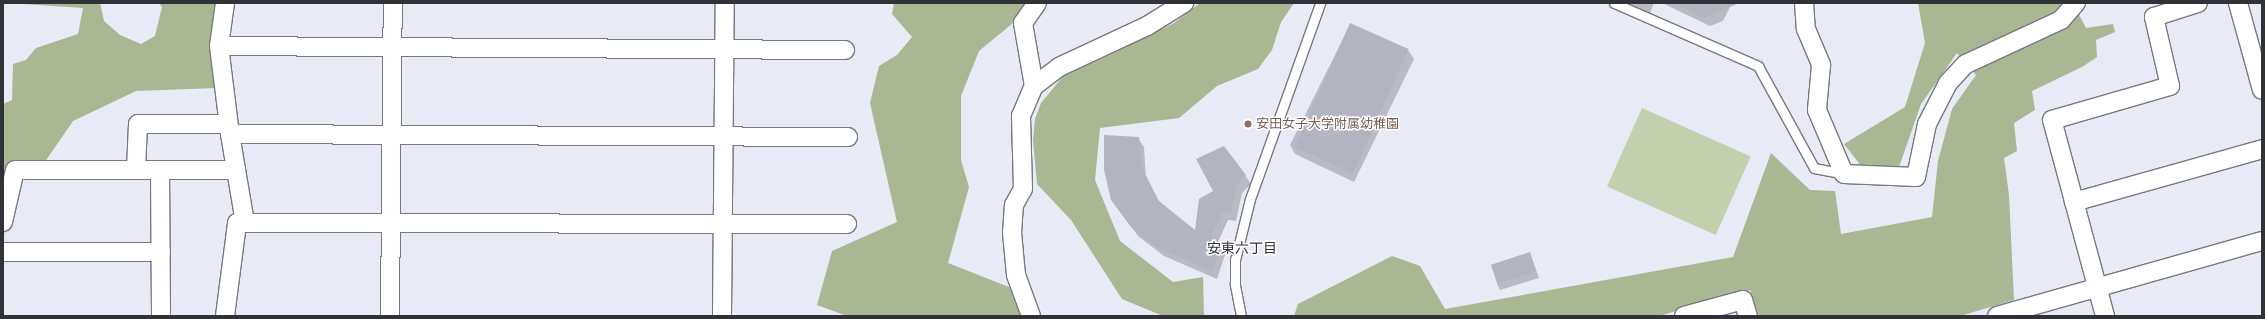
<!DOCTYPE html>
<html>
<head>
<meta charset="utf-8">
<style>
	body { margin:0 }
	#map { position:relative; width:2265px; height:319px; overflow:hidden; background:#e8eaf6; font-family:Raleway,"Noto Sans JP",sans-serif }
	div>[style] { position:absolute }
	.green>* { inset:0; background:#c3d0ad; transform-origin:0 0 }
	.forest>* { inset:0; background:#a9b792 }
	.shadow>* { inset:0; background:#0003 }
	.building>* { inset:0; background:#b2b4c0; transform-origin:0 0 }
	.roads { filter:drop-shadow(1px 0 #767882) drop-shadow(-1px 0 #767882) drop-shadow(0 1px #767882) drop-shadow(0 -1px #767882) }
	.service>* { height:9px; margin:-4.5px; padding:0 4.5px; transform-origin:4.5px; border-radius:4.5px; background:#fff }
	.minor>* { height:18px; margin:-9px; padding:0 9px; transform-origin:9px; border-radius:9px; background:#fff }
	.dots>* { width:11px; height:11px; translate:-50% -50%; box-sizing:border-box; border:2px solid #fff; border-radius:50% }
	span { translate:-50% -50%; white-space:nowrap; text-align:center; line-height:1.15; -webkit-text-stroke:3px #fff; paint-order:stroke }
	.education-label { font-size:13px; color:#785e54 }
	.left { translate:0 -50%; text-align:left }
	.neighbourhood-label { font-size:14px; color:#313237 }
	.frame { position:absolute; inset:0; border:4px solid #313237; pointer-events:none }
</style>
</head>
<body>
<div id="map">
	<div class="green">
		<div style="left:1642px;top:108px;width:119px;height:86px;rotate:24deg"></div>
	</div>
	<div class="forest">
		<div style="clip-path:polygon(8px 3px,100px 3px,104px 21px,120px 35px,141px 44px,155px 36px,162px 7px,159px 3px,219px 3px,217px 88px,136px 91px,73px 121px,44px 163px,3px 184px,3px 104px,12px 100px,13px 64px,26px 60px,36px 48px,78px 34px,83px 8px)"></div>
		<div style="clip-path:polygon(894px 3px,1029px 3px,1013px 23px,979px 51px,961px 96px,961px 160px,969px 187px,948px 263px,1014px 289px,1026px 316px,847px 316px,817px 305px,832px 251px,897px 222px,870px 103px,879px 66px,897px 55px,912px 37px,892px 14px)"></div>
		<div style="clip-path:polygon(1200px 3px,1294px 3px,1281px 22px,1272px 50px,1258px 69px,1217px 86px,1179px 118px,1100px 128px,1095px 180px,1120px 241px,1173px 282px,1203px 277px,1204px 316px,1163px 316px,1122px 299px,1071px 220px,1037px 184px,1033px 141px,1035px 119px,1041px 103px,1065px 74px,1099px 60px,1174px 23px)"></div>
		<div style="clip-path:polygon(1918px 3px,2073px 3px,2086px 28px,2113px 24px,2115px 32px,2096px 40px,2097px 57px,2082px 67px,2032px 91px,2035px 110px,2014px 123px,2017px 151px,2004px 158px,2009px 195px,2014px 300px,1960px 316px,1759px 316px,1750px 290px,1659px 316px,1294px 316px,1298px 304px,1392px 256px,1420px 266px,1445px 309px,1733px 257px,1771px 153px,1810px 190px,1835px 191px,1841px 234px,1932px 217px,1938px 161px,1952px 109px,1976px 75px,1957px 53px,1921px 104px,1899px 167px,1863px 168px,1844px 144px,1905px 107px,1925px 43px)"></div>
	</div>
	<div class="shadow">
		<div style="clip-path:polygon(1625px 3px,1654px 3px,1650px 13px)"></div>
		<div style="clip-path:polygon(1662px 3px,1729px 3px,1730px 7px,1723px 21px,1710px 26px)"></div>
		<div style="clip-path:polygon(1350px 25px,1408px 50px,1414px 59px,1354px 182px,1295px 154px,1290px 145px)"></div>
		<div style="clip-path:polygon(1138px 138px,1144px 147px,1146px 178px,1159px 203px,1196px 232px,1200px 200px,1245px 175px,1251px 184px,1242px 193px,1236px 221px,1228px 220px,1218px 242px,1226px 252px,1217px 279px,1164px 256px,1138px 236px,1112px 200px)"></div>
		<div style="clip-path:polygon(1530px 253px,1539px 278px,1500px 290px,1497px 284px)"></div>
	</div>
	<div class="building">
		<div style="clip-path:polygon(1674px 3px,1739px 3px,1704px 18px)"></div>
		<div style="left:1350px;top:23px;width:64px;height:136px;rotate:24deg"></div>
		<div style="clip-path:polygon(1104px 135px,1139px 137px,1142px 168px,1159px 201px,1195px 230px,1199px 199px,1213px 191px,1196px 159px,1224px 146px,1246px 175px,1237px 184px,1231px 213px,1223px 212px,1211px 236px,1221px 243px,1212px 271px,1158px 248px,1131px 227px,1111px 200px,1104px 170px)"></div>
		<div style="left:1530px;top:252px;width:20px;height:41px;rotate:72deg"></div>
	</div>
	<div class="roads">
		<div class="service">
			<div style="left:1614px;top:3px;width:157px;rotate:23.6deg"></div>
			<div style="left:1758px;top:66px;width:116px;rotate:61.2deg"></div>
			<div style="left:1814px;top:168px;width:31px;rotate:11deg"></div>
			<div style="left:1241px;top:316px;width:33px;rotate:-101deg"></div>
			<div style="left:1235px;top:284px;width:24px;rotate:-90deg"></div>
			<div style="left:1235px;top:260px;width:63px;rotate:-76.2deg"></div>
			<div style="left:1250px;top:199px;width:208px;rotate:-70.3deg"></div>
		</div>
		<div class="minor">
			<div style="left:225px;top:3px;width:43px;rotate:97.9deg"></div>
			<div style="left:219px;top:46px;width:89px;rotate:82.9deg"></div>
			<div style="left:230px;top:134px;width:90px;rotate:80.4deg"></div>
			<div style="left:1804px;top:3px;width:26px;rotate:86deg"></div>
			<div style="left:1806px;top:29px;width:39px;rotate:67deg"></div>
			<div style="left:1821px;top:65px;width:45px;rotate:95.1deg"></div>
			<div style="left:1817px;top:110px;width:69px;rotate:67.1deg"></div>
			<div style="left:1844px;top:174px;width:72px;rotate:2.4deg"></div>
			<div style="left:1916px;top:177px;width:54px;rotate:-78.3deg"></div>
			<div style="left:1927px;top:124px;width:46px;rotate:-62.9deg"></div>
			<div style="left:1948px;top:83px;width:26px;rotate:-47deg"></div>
			<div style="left:1966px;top:64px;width:105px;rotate:-24.9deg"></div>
			<div style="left:2061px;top:20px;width:23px;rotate:-49deg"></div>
			<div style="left:2238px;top:3px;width:90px;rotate:74.6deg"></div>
			<div style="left:219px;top:46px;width:626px;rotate:0.37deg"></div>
			<div style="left:1034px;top:86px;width:64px;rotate:-99.9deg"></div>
			<div style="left:1023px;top:23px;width:24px;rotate:-55deg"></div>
			<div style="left:230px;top:134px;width:618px;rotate:0.28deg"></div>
			<div style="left:136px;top:170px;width:46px;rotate:-87.5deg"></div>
			<div style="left:138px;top:124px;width:90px"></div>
			<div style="left:160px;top:170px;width:146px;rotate:89.6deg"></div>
			<div style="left:2074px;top:202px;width:195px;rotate:-15.7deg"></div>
			<div style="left:3px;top:222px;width:53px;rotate:-77deg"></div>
			<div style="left:15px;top:170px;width:221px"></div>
			<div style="left:3px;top:252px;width:158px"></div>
			<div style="left:225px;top:316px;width:94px;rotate:-82.6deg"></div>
			<div style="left:237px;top:223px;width:610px;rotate:0.09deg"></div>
			<div style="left:390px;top:316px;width:313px;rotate:-89.5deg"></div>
			<div style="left:722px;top:316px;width:313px;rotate:-89.5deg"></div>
			<div style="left:1031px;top:316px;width:44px;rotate:-110.1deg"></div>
			<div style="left:1016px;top:275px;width:42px;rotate:-95.4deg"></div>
			<div style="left:1012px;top:233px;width:28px;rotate:-86deg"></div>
			<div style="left:1014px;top:205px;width:18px;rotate:-61deg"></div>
			<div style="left:1023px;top:189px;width:73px;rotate:-91.6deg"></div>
			<div style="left:1021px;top:116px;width:33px;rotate:-67deg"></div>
			<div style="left:1034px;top:86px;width:31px;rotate:-37deg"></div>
			<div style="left:1059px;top:67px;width:97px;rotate:-25deg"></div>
			<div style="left:1147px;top:26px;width:44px;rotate:-31.9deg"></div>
			<div style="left:1684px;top:316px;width:61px;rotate:-15.2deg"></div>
			<div style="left:1743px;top:300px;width:17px;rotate:73deg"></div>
			<div style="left:1997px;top:316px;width:275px;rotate:-15.8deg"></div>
			<div style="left:2105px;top:316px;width:203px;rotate:-105.1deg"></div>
			<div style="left:2052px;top:120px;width:123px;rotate:-16.1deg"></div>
			<div style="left:2170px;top:86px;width:71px;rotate:-103.1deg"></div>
			<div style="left:2154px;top:17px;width:46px;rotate:-17.7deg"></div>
		</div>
	</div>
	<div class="dots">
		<div style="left:1248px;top:124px;background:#8d6e63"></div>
	</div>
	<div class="education-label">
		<span class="left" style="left:1256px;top:124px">安田女子大学附属幼稚園</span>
	</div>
	<div class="neighbourhood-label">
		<span style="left:1242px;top:248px">安東六丁目</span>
	</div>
	<div class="frame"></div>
</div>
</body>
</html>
